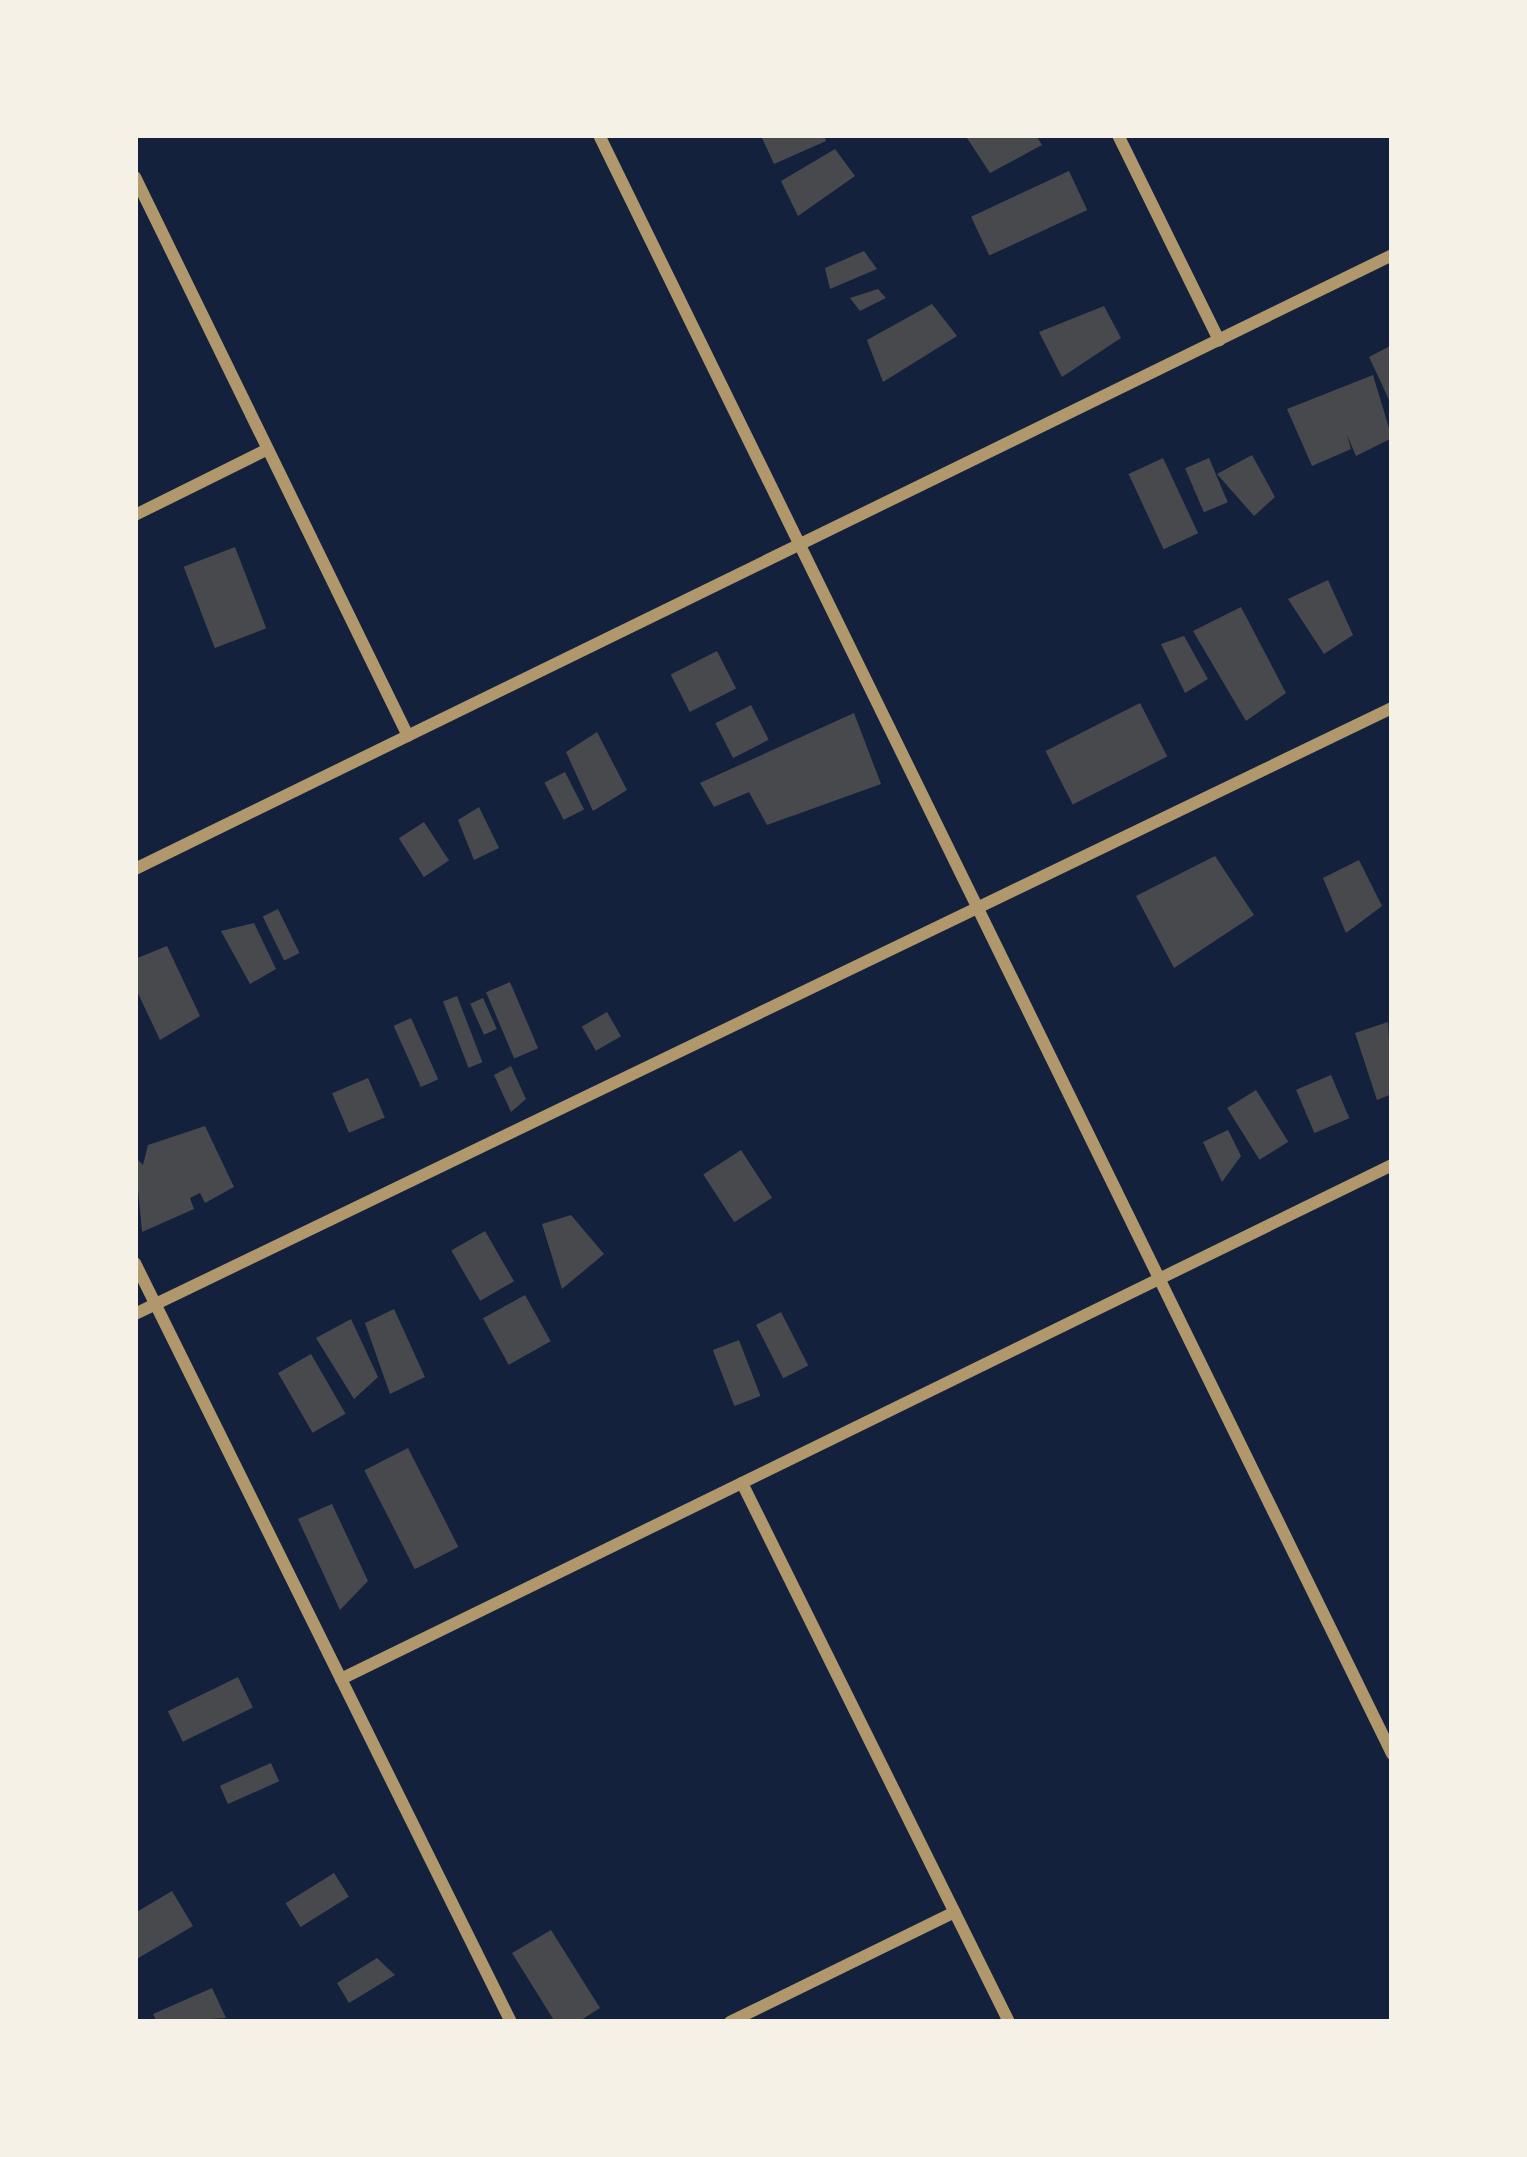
<!DOCTYPE html>
<html>
<head>
<meta charset="utf-8">
<style>
	body { margin:0 }
	#map { position:relative; width:1527px; height:2157px; overflow:hidden; background:#14213d; font-family:Montserrat,sans-serif }
	div>[style] { position:absolute }
	.building>* { inset:0; background:#48494c; transform-origin:0 0 }
	.minor>* { height:12px; margin:-6px; padding:0 6px; transform-origin:6px; border-radius:6px; background:#b1986c }
	span { translate:-50% -50%; white-space:nowrap; text-align:center; line-height:1.15; -webkit-text-stroke:10px #f6f1e7; paint-order:stroke }
	.frame { position:absolute; inset:0; border:138px solid #f6f1e7; pointer-events:none }
</style>
</head>
<body>
<div id="map">
	<div class="building">
		<div style="clip-path:polygon(768px 135px,824px 135px,826px 141px,774px 164px,762px 138px)"></div>
		<div style="clip-path:polygon(965px 135px,1036px 135px,1042px 145px,990px 173px)"></div>
		<div style="clip-path:polygon(835px 149px,855px 176px,798px 216px,781px 181px)"></div>
		<div style="left:1069px;top:171px;width:43px;height:108px;rotate:65deg"></div>
		<div style="clip-path:polygon(864px 251px,877px 269px,830px 289px,825px 268px)"></div>
		<div style="clip-path:polygon(878px 289px,886px 298px,860px 311px,850px 298px)"></div>
		<div style="clip-path:polygon(932px 304px,957px 336px,883px 382px,867px 340px)"></div>
		<div style="clip-path:polygon(1104px 306px,1121px 338px,1062px 377px,1039px 332px)"></div>
		<div style="clip-path:polygon(1392px 345px,1392px 406px,1369px 357px)"></div>
		<div style="clip-path:polygon(1373px 375px,1392px 438px,1356px 456px,1347px 435px,1351px 449px,1312px 466px,1287px 409px)"></div>
		<div style="clip-path:polygon(1252px 455px,1275px 497px,1254px 516px,1217px 474px)"></div>
		<div style="left:1163px;top:458px;width:83px;height:38px;rotate:65deg"></div>
		<div style="left:1209px;top:458px;width:48px;height:26px;rotate:67deg"></div>
		<div style="left:235px;top:547px;width:87px;height:55px;rotate:69deg"></div>
		<div style="clip-path:polygon(1328px 580px,1353px 635px,1324px 654px,1288px 599px)"></div>
		<div style="clip-path:polygon(1241px 607px,1286px 693px,1246px 721px,1193px 631px)"></div>
		<div style="clip-path:polygon(1184px 636px,1208px 679px,1185px 693px,1161px 644px)"></div>
		<div style="left:717px;top:651px;width:42px;height:52px;rotate:63deg"></div>
		<div style="left:1140px;top:703px;width:60px;height:106px;rotate:63deg"></div>
		<div style="left:751px;top:705px;width:39px;height:40px;rotate:63deg"></div>
		<div style="clip-path:polygon(854px 713px,881px 784px,767px 825px,749px 792px,714px 807px,700px 783px)"></div>
		<div style="clip-path:polygon(597px 732px,627px 790px,593px 811px,566px 752px)"></div>
		<div style="left:565px;top:772px;width:42px;height:23px;rotate:63deg"></div>
		<div style="clip-path:polygon(479px 807px,499px 848px,474px 860px,458px 820px)"></div>
		<div style="left:424px;top:822px;width:46px;height:30px;rotate:57deg"></div>
		<div style="clip-path:polygon(1215px 856px,1254px 915px,1174px 968px,1136px 896px)"></div>
		<div style="clip-path:polygon(1359px 860px,1382px 906px,1346px 933px,1323px 878px)"></div>
		<div style="left:278px;top:909px;width:49px;height:17px;rotate:64deg"></div>
		<div style="clip-path:polygon(254px 923px,276px 969px,250px 984px,221px 931px)"></div>
		<div style="clip-path:polygon(167px 946px,200px 1016px,160px 1040px,135px 987px,135px 959px)"></div>
		<div style="left:510px;top:982px;width:72px;height:26px;rotate:67deg"></div>
		<div style="left:457px;top:996px;width:71px;height:15px;rotate:69deg"></div>
		<div style="left:483px;top:998px;width:34px;height:14px;rotate:66deg"></div>
		<div style="left:607px;top:1012px;width:28px;height:29px;rotate:60deg"></div>
		<div style="left:411px;top:1018px;width:67px;height:19px;rotate:66deg"></div>
		<div style="clip-path:polygon(1388px 1022px,1392px 1094px,1377px 1100px,1355px 1033px)"></div>
		<div style="clip-path:polygon(511px 1066px,526px 1099px,511px 1112px,494px 1075px)"></div>
		<div style="left:1331px;top:1075px;width:47px;height:38px;rotate:67deg"></div>
		<div style="left:368px;top:1078px;width:43px;height:39px;rotate:67deg"></div>
		<div style="left:1256px;top:1090px;width:61px;height:34px;rotate:58deg"></div>
		<div style="clip-path:polygon(205px 1126px,234px 1187px,205px 1203px,200px 1193px,190px 1198px,194px 1209px,142px 1232px,135px 1157px,143px 1165px,148px 1145px)"></div>
		<div style="clip-path:polygon(1228px 1130px,1241px 1156px,1222px 1182px,1203px 1142px)"></div>
		<div style="left:741px;top:1150px;width:57px;height:45px;rotate:57deg"></div>
		<div style="clip-path:polygon(571px 1215px,604px 1254px,562px 1289px,542px 1224px)"></div>
		<div style="left:485px;top:1231px;width:58px;height:39px;rotate:60deg"></div>
		<div style="left:525px;top:1295px;width:53px;height:48px;rotate:61deg"></div>
		<div style="clip-path:polygon(394px 1309px,425px 1377px,390px 1394px,365px 1323px)"></div>
		<div style="left:781px;top:1312px;width:60px;height:28px;rotate:63deg"></div>
		<div style="clip-path:polygon(351px 1319px,378px 1377px,354px 1399px,316px 1338px)"></div>
		<div style="left:739px;top:1340px;width:60px;height:28px;rotate:69deg"></div>
		<div style="left:311px;top:1354px;width:69px;height:38px;rotate:60deg"></div>
		<div style="left:408px;top:1448px;width:111px;height:49px;rotate:63deg"></div>
		<div style="clip-path:polygon(332px 1504px,368px 1581px,340px 1610px,298px 1519px)"></div>
		<div style="left:238px;top:1677px;width:34px;height:78px;rotate:64deg"></div>
		<div style="left:271px;top:1763px;width:20px;height:56px;rotate:66deg"></div>
		<div style="left:334px;top:1873px;width:28px;height:57px;rotate:58deg"></div>
		<div style="clip-path:polygon(172px 1891px,193px 1926px,135px 1960px,135px 1913px)"></div>
		<div style="clip-path:polygon(551px 1930px,600px 2008px,578px 2022px,555px 2022px,512px 1953px)"></div>
		<div style="clip-path:polygon(377px 1958px,395px 1975px,349px 2003px,337px 1983px)"></div>
		<div style="clip-path:polygon(212px 1988px,226px 2018px,157px 2022px,153px 2014px)"></div>
	</div>
	<div class="minor">
		<div style="left:599px;top:135px;width:1803px;rotate:63.9deg"></div>
		<div style="left:1118px;top:135px;width:229px;rotate:63.8deg"></div>
		<div style="left:135px;top:177px;width:622px;rotate:63.97deg"></div>
		<div style="left:135px;top:515px;width:148px;rotate:-26.4deg"></div>
		<div style="left:135px;top:869px;width:1399px;rotate:-26.03deg"></div>
		<div style="left:135px;top:1263px;width:847px;rotate:63.65deg"></div>
		<div style="left:135px;top:1314px;width:1395px;rotate:-25.74deg"></div>
		<div style="left:742px;top:1483px;width:602px;rotate:63.65deg"></div>
		<div style="left:341px;top:1679px;width:1170px;rotate:-26.06deg"></div>
		<div style="left:730px;top:2022px;width:250px;rotate:-26.1deg"></div>
	</div>
	<div class="frame"></div>
</div>
</body>
</html>
